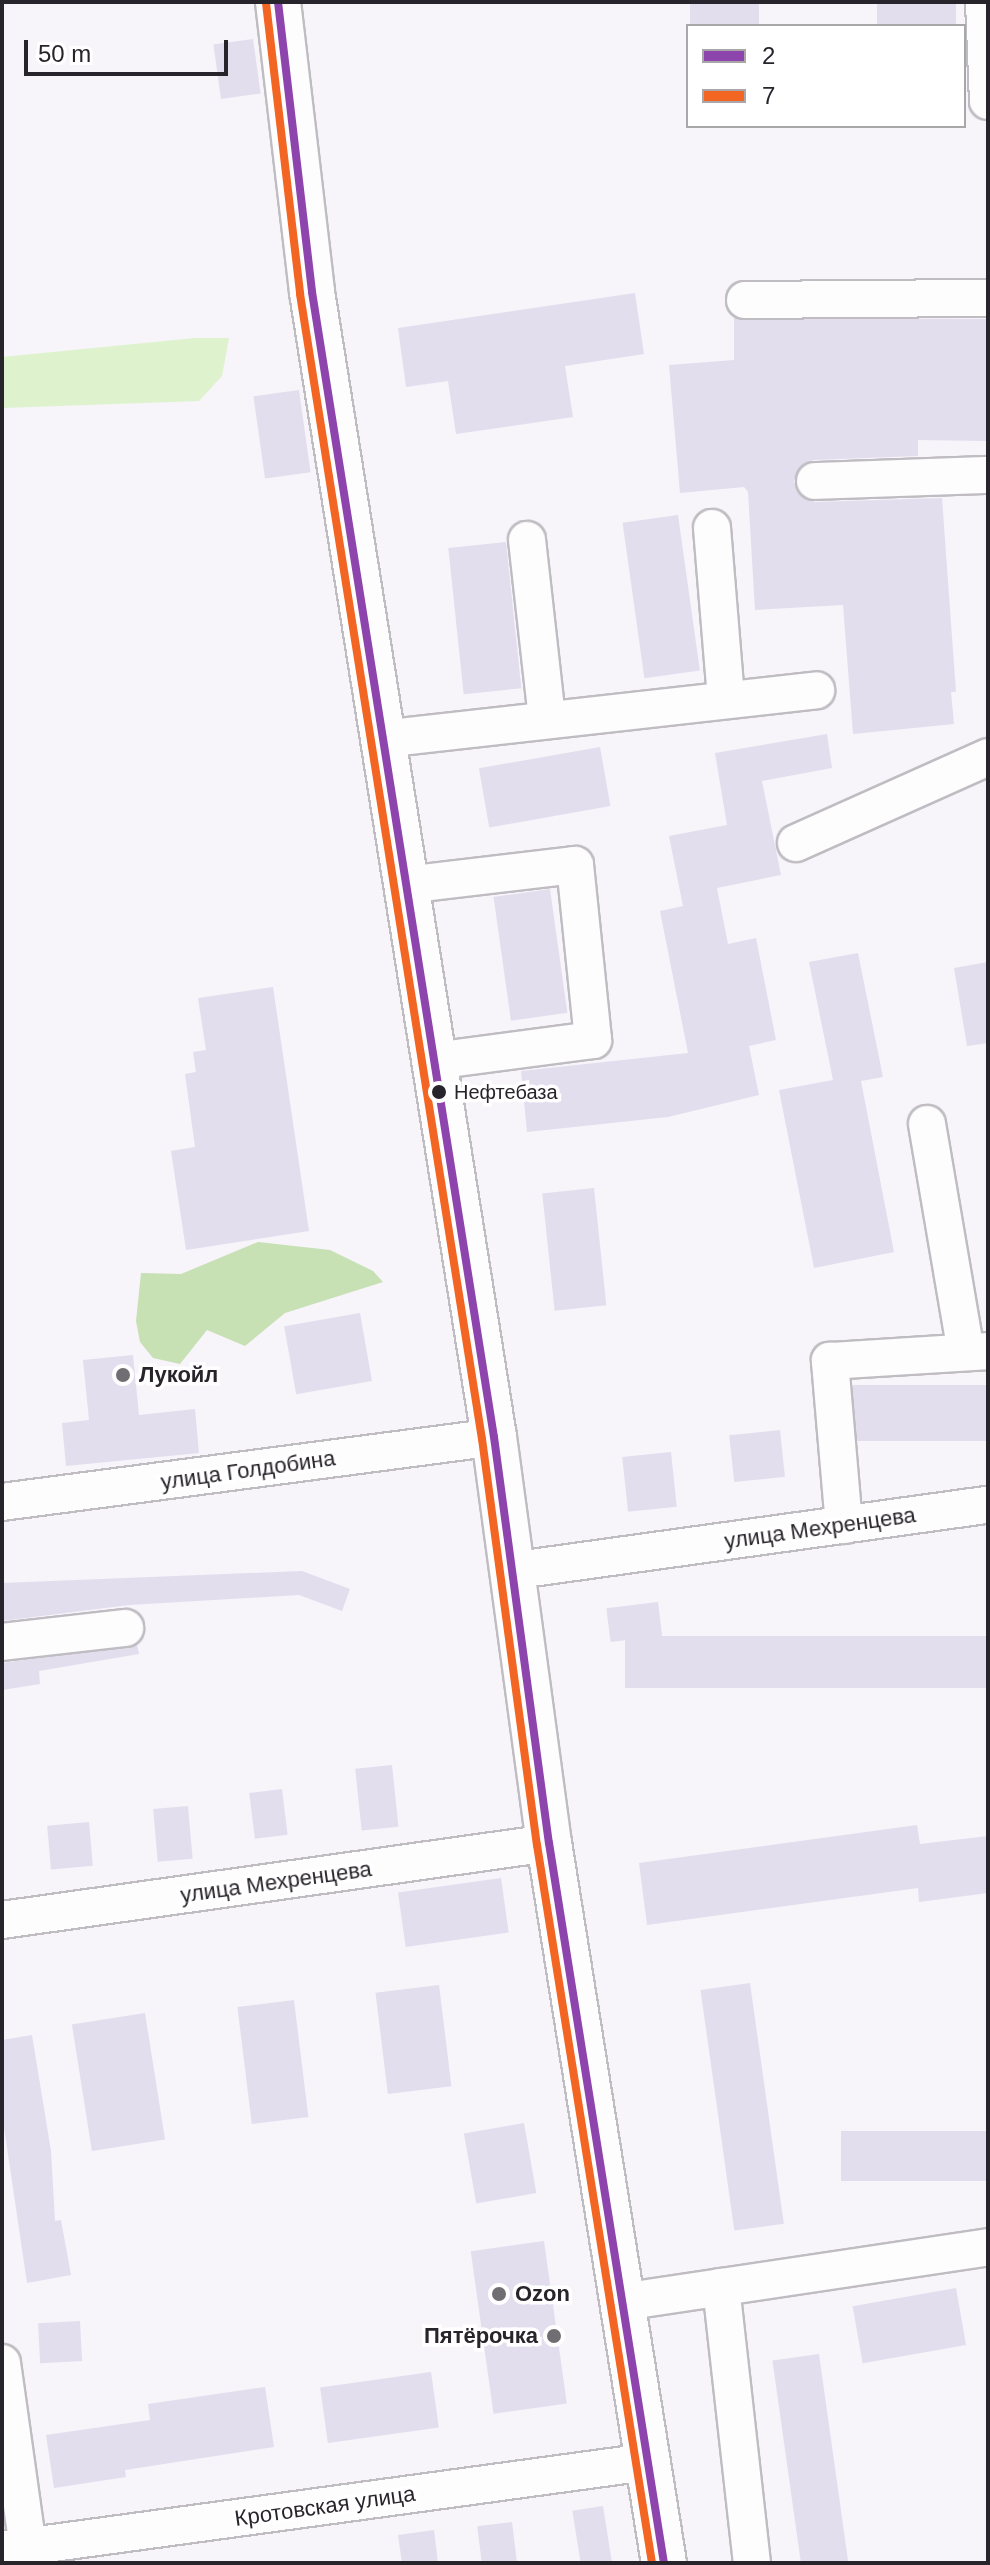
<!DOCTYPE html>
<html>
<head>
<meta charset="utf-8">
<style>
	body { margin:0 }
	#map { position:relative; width:990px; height:2565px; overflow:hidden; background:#f7f4fa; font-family:Helvetica,sans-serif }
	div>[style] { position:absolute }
	.green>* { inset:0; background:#def3cd }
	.forest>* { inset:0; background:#c7e0b4 }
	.building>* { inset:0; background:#e2deee; transform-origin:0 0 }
	.roads { filter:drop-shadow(2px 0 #bfbcc2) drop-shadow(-2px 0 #bfbcc2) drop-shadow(0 2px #bfbcc2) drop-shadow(0 -2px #bfbcc2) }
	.minor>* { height:36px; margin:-18px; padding:0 18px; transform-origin:18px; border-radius:18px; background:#fefdfe }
	.major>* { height:44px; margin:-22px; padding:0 22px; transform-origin:22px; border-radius:22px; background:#fefdfe }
	.bus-1>* { height:8px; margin:-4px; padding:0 4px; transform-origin:4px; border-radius:4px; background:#8e44ad }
	.bus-2>* { height:8px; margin:-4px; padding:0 4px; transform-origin:4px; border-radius:4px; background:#f26522 }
	.dots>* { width:22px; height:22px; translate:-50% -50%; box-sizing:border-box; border:4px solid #fff; border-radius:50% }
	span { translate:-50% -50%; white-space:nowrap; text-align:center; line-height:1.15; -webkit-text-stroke:7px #fff; paint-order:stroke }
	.bus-label { font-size:20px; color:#28242b }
	.left { translate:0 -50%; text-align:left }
	.poi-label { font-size:22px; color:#28242b; font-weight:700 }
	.right { translate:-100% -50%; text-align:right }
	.street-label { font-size:22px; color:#28242b }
	.frame { position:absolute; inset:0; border:4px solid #28242b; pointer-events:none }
	.legend { position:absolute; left:686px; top:24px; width:280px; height:104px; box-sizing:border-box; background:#fff; border:2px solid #a9a7aa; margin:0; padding:10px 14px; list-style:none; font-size:24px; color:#28242b }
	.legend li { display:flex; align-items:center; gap:16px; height:40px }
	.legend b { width:40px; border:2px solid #a9a7aa }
	.scale { position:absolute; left:24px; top:40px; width:204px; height:36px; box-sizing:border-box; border:4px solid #28242b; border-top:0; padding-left:10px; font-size:24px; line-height:28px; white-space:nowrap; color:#28242b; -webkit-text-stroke:6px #fff; paint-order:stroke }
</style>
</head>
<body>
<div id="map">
	<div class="green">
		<div style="clip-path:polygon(195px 338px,229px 338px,222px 376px,199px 401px,2px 408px,2px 357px)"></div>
	</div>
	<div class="forest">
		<div style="clip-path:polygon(258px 1242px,330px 1250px,373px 1271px,383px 1282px,285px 1313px,245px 1346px,207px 1330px,180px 1364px,153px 1358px,140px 1342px,136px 1321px,141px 1273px,181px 1274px)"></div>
	</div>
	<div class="building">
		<div style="left:690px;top:2px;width:69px;height:24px"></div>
		<div style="left:877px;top:2px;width:79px;height:24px"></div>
		<div style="left:253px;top:39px;width:55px;height:40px;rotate:82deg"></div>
		<div style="clip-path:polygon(635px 293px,644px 354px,565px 366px,573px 417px,456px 434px,448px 381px,406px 387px,398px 328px)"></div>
		<div style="clip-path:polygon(734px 318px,987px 319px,986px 441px,918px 440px,918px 456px,814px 460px,803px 464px,794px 481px,798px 493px,815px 502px,942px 498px,956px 692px,951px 692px,954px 724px,853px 734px,843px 605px,755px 610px,748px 492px,744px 487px,680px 493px,669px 365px,734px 360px)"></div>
		<div style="left:299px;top:390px;width:83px;height:46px;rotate:82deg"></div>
		<div style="left:678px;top:515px;width:157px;height:56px;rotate:82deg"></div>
		<div style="left:506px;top:542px;width:147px;height:58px;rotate:84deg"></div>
		<div style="clip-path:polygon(827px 734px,832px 768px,762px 781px,781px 875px,717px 888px,728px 944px,756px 938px,776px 1040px,749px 1046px,759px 1095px,668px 1117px,527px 1132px,521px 1071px,688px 1053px,660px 911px,683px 906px,669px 836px,727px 825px,715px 753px)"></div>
		<div style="left:600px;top:747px;width:60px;height:123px;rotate:80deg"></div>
		<div style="left:550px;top:889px;width:125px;height:57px;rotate:82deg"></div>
		<div style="clip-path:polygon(858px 953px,883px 1077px,861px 1081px,894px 1252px,814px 1268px,779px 1090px,833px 1080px,809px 962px)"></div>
		<div style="clip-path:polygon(988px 962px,988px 1043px,967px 1046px,954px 968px)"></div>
		<div style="clip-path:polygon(273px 987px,309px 1231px,186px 1250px,171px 1151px,195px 1147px,185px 1074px,196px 1072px,193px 1052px,206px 1050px,198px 998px)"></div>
		<div style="left:594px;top:1188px;width:118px;height:52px;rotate:84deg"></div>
		<div style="left:360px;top:1313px;width:69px;height:77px;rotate:80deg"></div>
		<div style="clip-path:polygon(133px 1355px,139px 1415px,195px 1409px,199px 1453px,66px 1466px,62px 1423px,89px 1420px,83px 1360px)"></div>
		<div style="left:988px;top:1385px;width:56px;height:135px;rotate:90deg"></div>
		<div style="left:780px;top:1430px;width:47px;height:51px;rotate:84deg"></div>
		<div style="left:671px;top:1452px;width:55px;height:49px;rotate:84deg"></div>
		<div style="clip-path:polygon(302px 1571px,350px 1589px,342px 1611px,299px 1595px,129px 1605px,2px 1621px,2px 1583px)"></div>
		<div style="left:658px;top:1602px;width:34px;height:52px;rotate:83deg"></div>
		<div style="left:988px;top:1636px;width:52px;height:363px;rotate:90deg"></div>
		<div style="clip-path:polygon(137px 1645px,139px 1654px,39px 1671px,40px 1684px,2px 1690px,2px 1663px)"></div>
		<div style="left:392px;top:1765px;width:62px;height:37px;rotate:84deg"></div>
		<div style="left:282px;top:1789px;width:46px;height:33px;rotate:83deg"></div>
		<div style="left:188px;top:1806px;width:53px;height:35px;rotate:85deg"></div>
		<div style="left:89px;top:1822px;width:44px;height:42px;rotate:85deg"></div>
		<div style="clip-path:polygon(917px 1825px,920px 1844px,988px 1836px,988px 1893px,919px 1902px,918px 1888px,647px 1925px,639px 1863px)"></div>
		<div style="left:501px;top:1878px;width:55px;height:104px;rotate:82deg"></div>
		<div style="left:750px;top:1983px;width:243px;height:50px;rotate:82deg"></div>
		<div style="left:439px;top:1985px;width:102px;height:64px;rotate:83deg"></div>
		<div style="left:294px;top:2000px;width:118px;height:57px;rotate:83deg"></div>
		<div style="left:145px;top:2013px;width:128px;height:74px;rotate:81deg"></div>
		<div style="clip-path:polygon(32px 2035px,51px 2151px,55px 2221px,61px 2220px,71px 2275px,27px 2283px,2px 2114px,2px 2040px)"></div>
		<div style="left:524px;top:2123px;width:71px;height:61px;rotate:80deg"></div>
		<div style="left:988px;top:2131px;width:50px;height:147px;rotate:90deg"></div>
		<div style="left:544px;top:2241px;width:164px;height:74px;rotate:82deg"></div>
		<div style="left:956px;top:2288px;width:58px;height:105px;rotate:80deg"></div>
		<div style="left:80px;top:2321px;width:40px;height:42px;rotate:87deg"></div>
		<div style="left:819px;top:2354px;width:211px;height:47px;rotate:82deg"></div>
		<div style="left:431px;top:2372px;width:56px;height:112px;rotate:82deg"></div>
		<div style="clip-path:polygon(265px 2387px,274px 2447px,125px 2470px,126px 2477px,54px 2488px,46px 2435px,150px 2420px,148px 2404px)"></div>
		<div style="left:603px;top:2506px;width:58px;height:31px;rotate:81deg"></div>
		<div style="left:512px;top:2522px;width:41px;height:35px;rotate:83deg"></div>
		<div style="clip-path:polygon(434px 2530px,438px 2563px,402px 2563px,398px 2535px)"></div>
	</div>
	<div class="roads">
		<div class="minor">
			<div style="left:984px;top:2px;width:99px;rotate:87.7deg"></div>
			<div style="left:745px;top:300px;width:243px;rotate:-0.5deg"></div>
			<div style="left:815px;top:481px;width:173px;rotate:-2deg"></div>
			<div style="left:712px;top:528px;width:172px;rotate:85.3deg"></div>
			<div style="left:527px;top:540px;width:180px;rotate:83.6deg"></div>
			<div style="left:382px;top:739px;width:437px;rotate:-6.4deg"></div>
			<div style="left:796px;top:843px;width:210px;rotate:-24.1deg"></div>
			<div style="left:405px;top:885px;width:171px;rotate:-6.7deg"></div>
			<div style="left:575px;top:865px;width:176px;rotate:84.1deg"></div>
			<div style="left:593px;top:1040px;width:160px;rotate:172.5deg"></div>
			<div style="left:927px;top:1124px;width:231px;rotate:80.3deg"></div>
			<div style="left:2px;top:1502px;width:496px;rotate:-7.5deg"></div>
			<div style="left:844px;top:1525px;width:165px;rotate:-94.9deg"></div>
			<div style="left:830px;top:1361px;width:158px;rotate:-3.6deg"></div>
			<div style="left:510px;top:1571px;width:483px;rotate:-7.9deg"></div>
			<div style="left:2px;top:1642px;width:124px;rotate:-6.5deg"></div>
			<div style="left:2px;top:1920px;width:552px;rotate:-8.01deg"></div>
			<div style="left:721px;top:2287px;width:278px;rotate:83.6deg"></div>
			<div style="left:622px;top:2302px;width:370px;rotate:-8.5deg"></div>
			<div style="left:2px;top:2363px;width:202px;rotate:82deg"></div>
			<div style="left:2px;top:2550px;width:651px;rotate:-7.77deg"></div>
		</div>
		<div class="major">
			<div style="left:278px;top:2px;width:292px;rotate:83.3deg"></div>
			<div style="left:312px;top:292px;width:1159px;rotate:80.97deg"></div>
			<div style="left:494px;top:1437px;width:410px;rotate:82.3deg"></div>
			<div style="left:549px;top:1843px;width:729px;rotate:80.93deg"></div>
		</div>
	</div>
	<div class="bus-1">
		<div style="left:278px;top:2px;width:292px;rotate:83.3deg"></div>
		<div style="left:312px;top:292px;width:1159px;rotate:80.97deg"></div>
		<div style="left:494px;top:1437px;width:410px;rotate:82.3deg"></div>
		<div style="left:549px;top:1843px;width:729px;rotate:80.93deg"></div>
	</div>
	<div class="bus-2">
		<div style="left:266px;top:3px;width:293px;rotate:83.3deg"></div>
		<div style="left:300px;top:294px;width:1159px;rotate:80.97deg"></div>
		<div style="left:482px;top:1439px;width:410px;rotate:82.3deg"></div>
		<div style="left:537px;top:1845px;width:727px;rotate:80.9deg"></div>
	</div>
	<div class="dots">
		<div style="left:439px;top:1092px;background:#28242b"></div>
		<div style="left:123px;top:1375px;background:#706d73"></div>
		<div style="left:499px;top:2294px;background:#706d73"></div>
		<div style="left:554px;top:2336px;background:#706d73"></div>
	</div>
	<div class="bus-label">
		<span class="left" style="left:454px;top:1092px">Нефтебаза</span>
	</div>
	<div class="poi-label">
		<span class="left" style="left:139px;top:1375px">Лукойл</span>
		<span class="left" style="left:515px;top:2294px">Ozon</span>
		<span class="right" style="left:538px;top:2336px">Пятёрочка</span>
	</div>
	<div class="street-label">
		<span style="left:248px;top:1470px;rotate:-8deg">улица Голдобина</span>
		<span style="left:820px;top:1528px;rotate:-8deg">улица Мехренцева</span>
		<span style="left:276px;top:1882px;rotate:-8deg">улица Мехренцева</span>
		<span style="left:325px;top:2506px;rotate:-8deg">Кротовская улица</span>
	</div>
	<div class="frame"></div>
	<ul class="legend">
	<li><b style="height:10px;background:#8e44ad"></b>2</li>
	<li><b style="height:10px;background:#f26522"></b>7</li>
	</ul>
	<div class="scale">50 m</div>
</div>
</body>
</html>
